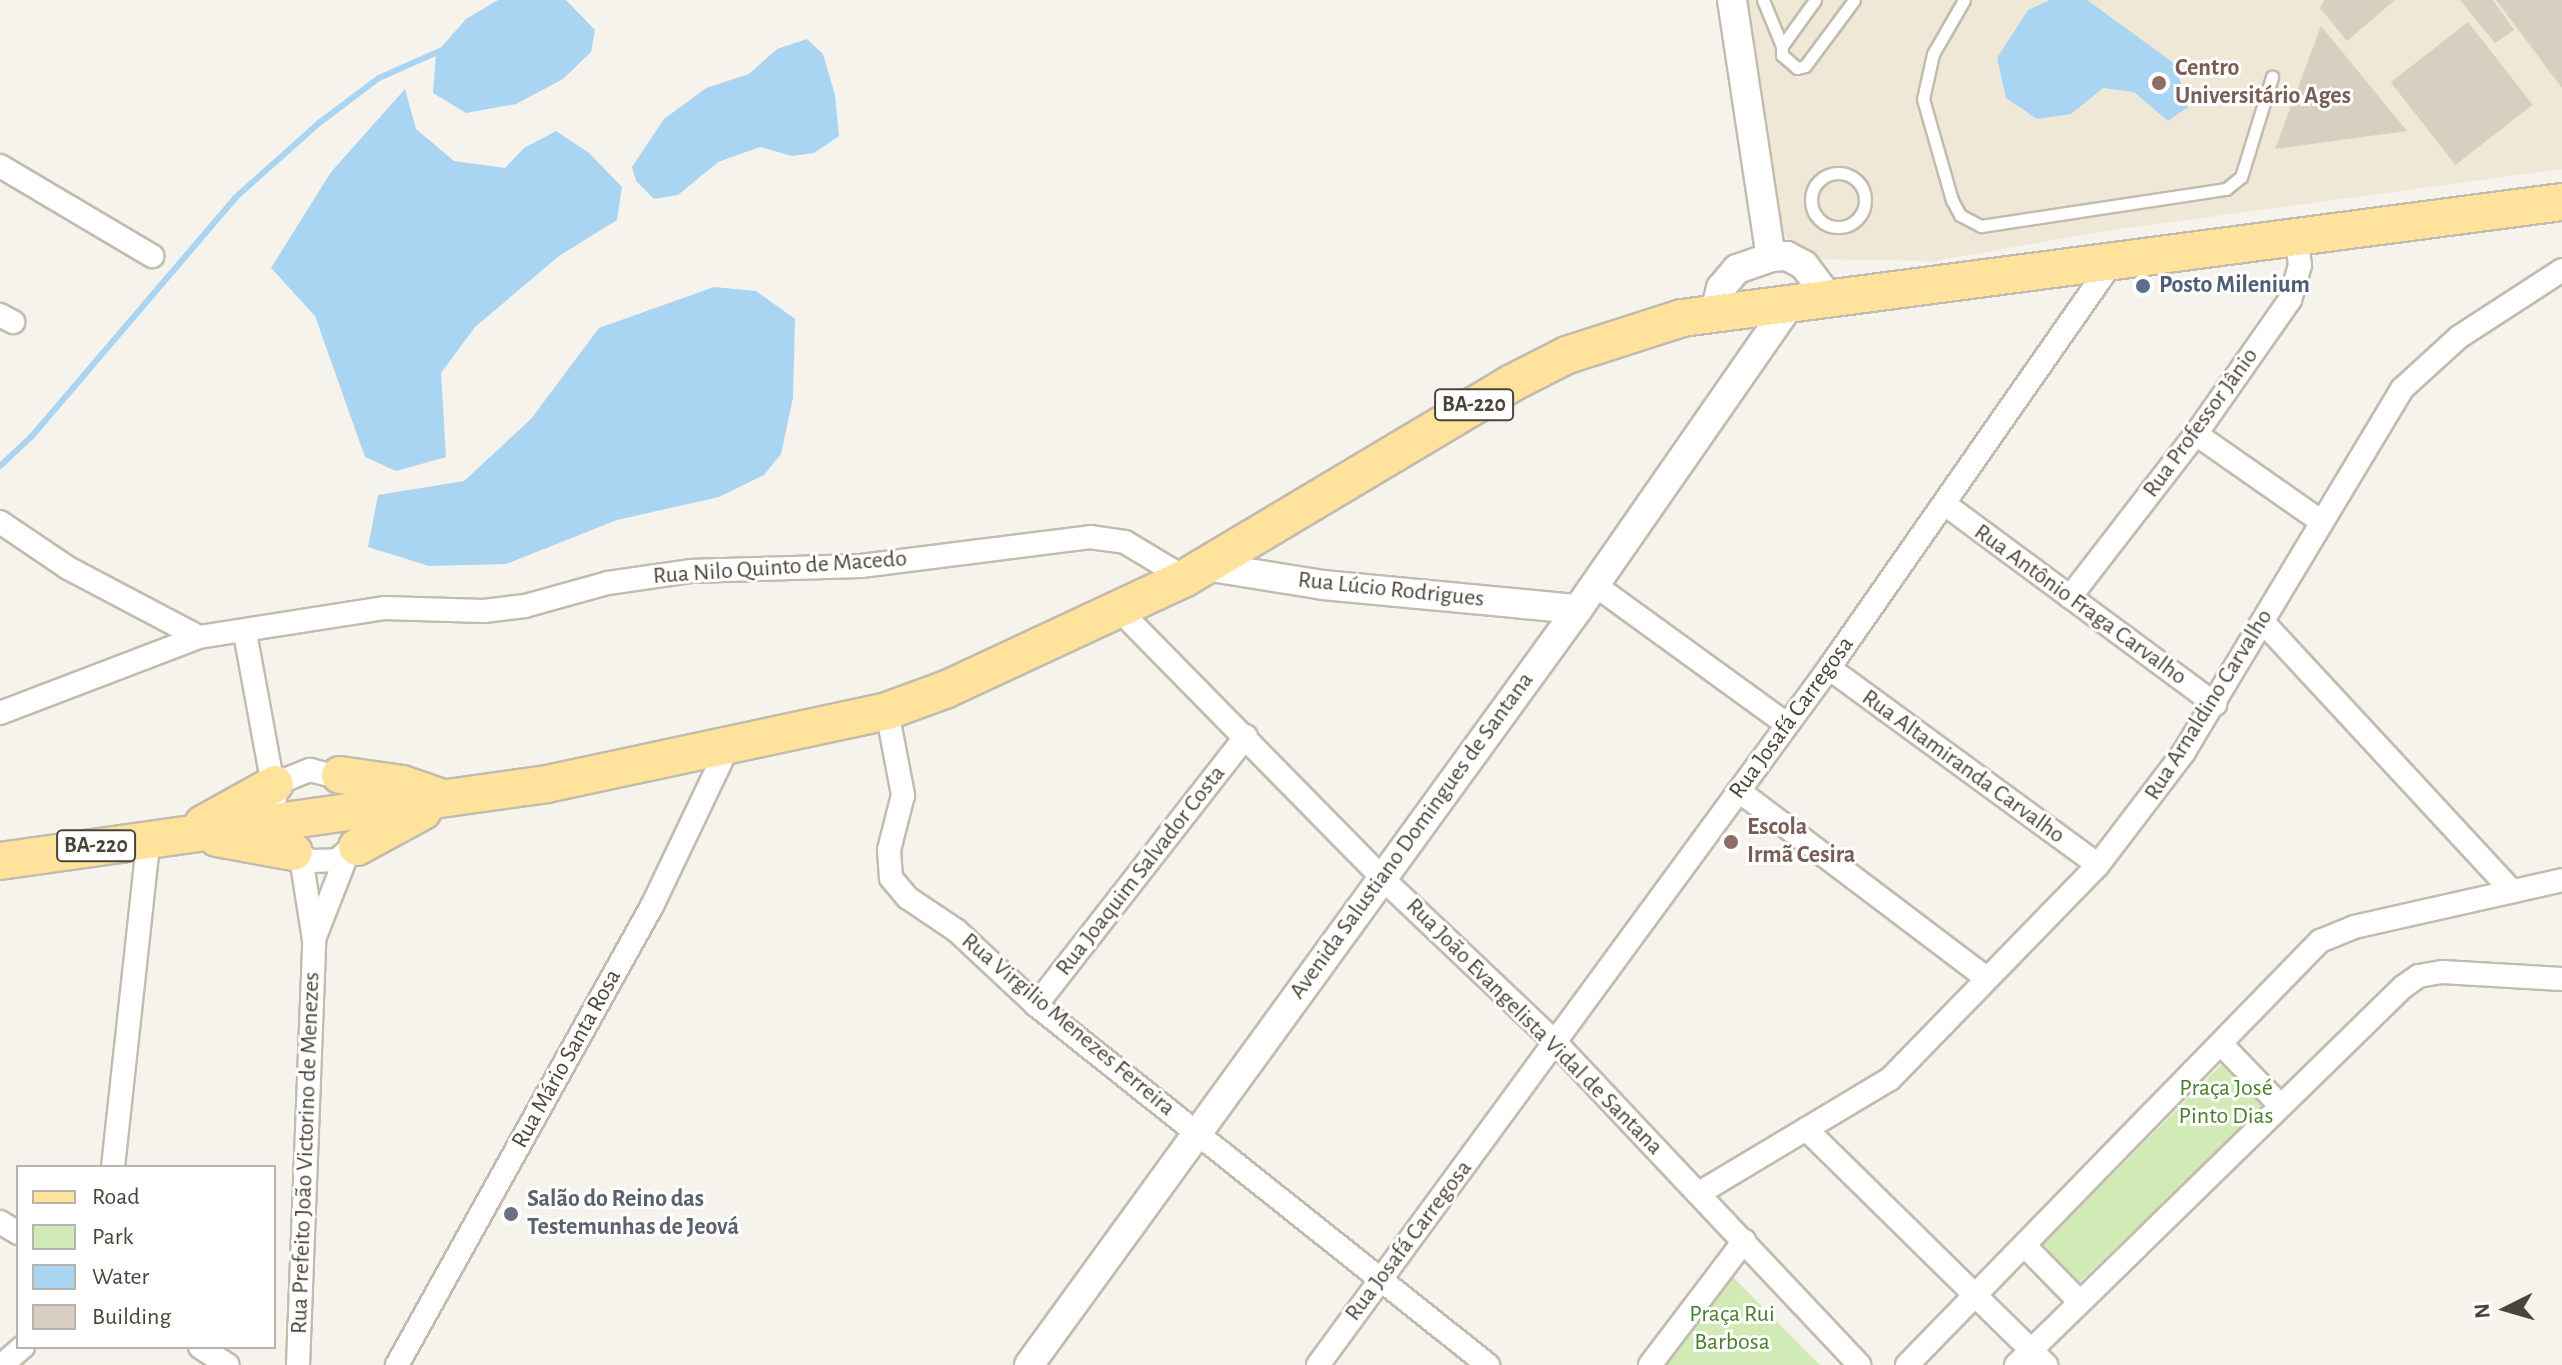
<!DOCTYPE html>
<html>
<head>
<meta charset="utf-8">
<style>
	body { margin:0 }
	#map { position:relative; width:2562px; height:1365px; overflow:hidden; background:#f6f3ec; font-family:"Alegreya Sans",sans-serif }
	div>[style] { position:absolute }
	.education>* { inset:0; background:#efe8d6 }
	.green>* { inset:0; background:#d2eab5 }
	.water>* { inset:0; background:#a9d4f2 }
	.stream>* { height:6px; margin:-3px; padding:0 3px; transform-origin:3px; border-radius:3px; background:#a9d4f2 }
	.building>* { inset:0; background:#d8cfc1; transform-origin:0 0 }
	.roads { filter:drop-shadow(2px 0 #c2bbae) drop-shadow(-2px 0 #c2bbae) drop-shadow(0 2px #c2bbae) drop-shadow(0 -2px #c2bbae) }
	.service>* { height:11px; margin:-5.5px; padding:0 5.5px; transform-origin:5.5px; border-radius:5.5px; background:#fff }
	.service>.ring { margin:-5.5px; padding:0; box-sizing:content-box; background:none; border:11px solid #fff; border-radius:50% }
	.minor>* { height:22px; margin:-11px; padding:0 11px; transform-origin:11px; border-radius:11px; background:#fff }
	.tertiary>* { height:28px; margin:-14px; padding:0 14px; transform-origin:14px; border-radius:14px; background:#fff }
	.primary>* { height:36px; margin:-18px; padding:0 18px; transform-origin:18px; border-radius:18px; background:#ffe39c }
	.dots>* { width:22px; height:22px; translate:-50% -50%; box-sizing:border-box; border:4px solid #fff; border-radius:50% }
	span { translate:-50% -50%; white-space:nowrap; text-align:center; line-height:1.15; -webkit-text-stroke:6px #fff; paint-order:stroke }
	.shield-label span { padding:2px 6px; background:#fff; border:2px solid; border-radius:6px; -webkit-text-stroke-width:0 }
	.shield-label { font-size:22px; color:#4b4439; font-weight:700 }
	.education-label { font-size:24px; color:#785e54; font-weight:700 }
	.left { translate:0 -50%; text-align:left }
	.service-label { font-size:24px; color:#4e5e75; font-weight:700 }
	.street-label { font-size:24px; color:#4b4439 }
	.park-label { font-size:24px; color:#4a7f2a }
	.worship-label { font-size:24px; color:#5b616d; font-weight:700 }
	.legend { position:absolute; left:16px; top:1165px; width:260px; height:184px; box-sizing:border-box; background:#fff; border:2px solid #b7b4b0; margin:0; padding:10px 14px; list-style:none; font-size:24px; color:#4b4439 }
	.legend li { display:flex; align-items:center; gap:16px; height:40px }
	.legend b { width:40px; border:2px solid #b7b4b0 }
	.north { position:absolute; left:2466px; top:1269px; width:80px; height:80px; -webkit-text-stroke:6px #fff; paint-order:stroke; rotate:265deg; font-size:22px; font-weight:700; line-height:32px; text-align:center; color:#4b4439 }
	.north::after { content:''; display:block; margin:auto; width:28px; height:36px; background:#4b4439; clip-path:polygon(50% 0,100% 100%,50% 72%,0 100%) }
</style>
</head>
<body>
<div id="map">
	<div class="education">
		<div style="clip-path:polygon(1743px 0,2562px 0,2562px 169px,2105px 231px,1935px 261px,1812px 259px,1788px 242px,1780px 225px)"></div>
	</div>
	<div class="green">
		<div style="clip-path:polygon(2226px 1060px,2270px 1103px,2079px 1283px,2043px 1244px)"></div>
		<div style="clip-path:polygon(1730px 1274px,1820px 1365px,1656px 1365px)"></div>
	</div>
	<div class="water">
		<div style="clip-path:polygon(498px 0,566px 0,595px 30px,591px 52px,563px 79px,516px 104px,466px 113px,433px 93px,436px 53px,466px 19px)"></div>
		<div style="clip-path:polygon(2050px 0,2087px 0,2175px 64px,2188px 107px,2168px 121px,2134px 92px,2103px 88px,2071px 114px,2037px 119px,2006px 98px,1997px 58px,2028px 10px)"></div>
		<div style="clip-path:polygon(807px 39px,823px 54px,835px 95px,839px 136px,814px 153px,792px 156px,760px 147px,718px 162px,678px 195px,654px 199px,636px 181px,632px 167px,664px 119px,706px 88px,749px 74px,777px 49px)"></div>
		<div style="clip-path:polygon(405px 89px,416px 129px,454px 161px,505px 168px,524px 148px,556px 131px,589px 153px,622px 187px,617px 220px,559px 256px,475px 327px,441px 373px,446px 457px,396px 471px,365px 457px,315px 316px,271px 268px,331px 172px)"></div>
		<div style="clip-path:polygon(714px 287px,756px 291px,795px 319px,793px 398px,781px 454px,764px 475px,719px 497px,617px 520px,506px 564px,429px 566px,368px 547px,378px 495px,464px 481px,531px 419px,599px 328px)"></div>
	</div>
	<div class="stream">
		<div style="left:0;top:466px;width:44px;rotate:-43.2deg"></div>
		<div style="left:32px;top:436px;width:313px;rotate:-49.5deg"></div>
		<div style="left:235px;top:198px;width:113px;rotate:-41.8deg"></div>
		<div style="left:319px;top:123px;width:75px;rotate:-36.9deg"></div>
		<div style="left:379px;top:78px;width:69px;rotate:-24deg"></div>
	</div>
	<div class="building">
		<div style="clip-path:polygon(2324px 0,2395px 0,2347px 41px,2320px 8px)"></div>
		<div style="clip-path:polygon(2460px 0,2493px 0,2514px 30px,2495px 43px)"></div>
		<div style="clip-path:polygon(2496px 0,2562px 0,2562px 88px)"></div>
		<div style="left:2468px;top:22px;width:105px;height:98px;rotate:52deg"></div>
		<div style="clip-path:polygon(2321px 26px,2407px 131px,2275px 149px)"></div>
	</div>
	<div class="roads">
		<div class="service">
			<div style="left:1763px;top:0;width:50px;rotate:67.6deg"></div>
			<div style="left:1815px;top:0;width:57px;rotate:125.7deg"></div>
			<div style="left:1782px;top:46px;width:9px;rotate:90deg"></div>
			<div style="left:1782px;top:55px;width:20px;rotate:41deg"></div>
			<div style="left:1797px;top:68px;width:8px;rotate:-14deg"></div>
			<div style="left:1805px;top:66px;width:82px;rotate:-53.4deg"></div>
			<div style="left:1964px;top:0;width:62px;rotate:119.9deg"></div>
			<div style="left:1933px;top:54px;width:46px;rotate:102.5deg"></div>
			<div style="left:1923px;top:99px;width:105px;rotate:74deg"></div>
			<div style="left:1952px;top:200px;width:17px;rotate:62deg"></div>
			<div style="left:1960px;top:215px;width:24px;rotate:28deg"></div>
			<div style="left:1981px;top:226px;width:248px;rotate:-8.6deg"></div>
			<div style="left:2226px;top:189px;width:19px;rotate:-39deg"></div>
			<div style="left:2241px;top:177px;width:105px;rotate:-72.8deg"></div>
			<div class="ring" style="left:1811px;top:173px;width:43px;height:43px"></div>
		</div>
		<div class="minor">
			<div style="left:0;top:166px;width:177px;rotate:30.6deg"></div>
			<div style="left:0;top:315px;width:15px;rotate:28deg"></div>
			<div style="left:2196px;top:434px;width:150px;rotate:35deg"></div>
			<div style="left:1946px;top:505px;width:335px;rotate:36.5deg"></div>
			<div style="left:0;top:522px;width:82px;rotate:34.1deg"></div>
			<div style="left:68px;top:568px;width:148px;rotate:27.8deg"></div>
			<div style="left:1595px;top:585px;width:236px;rotate:36deg"></div>
			<div style="left:2070px;top:597px;width:206px;rotate:-52.3deg"></div>
			<div style="left:2196px;top:434px;width:164px;rotate:-55deg"></div>
			<div style="left:2290px;top:300px;width:36px;rotate:-74deg"></div>
			<div style="left:2300px;top:265px;width:30px;rotate:-98deg"></div>
			<div style="left:1120px;top:611px;width:373px;rotate:45.5deg"></div>
			<div style="left:1381px;top:877px;width:243px;rotate:43.5deg"></div>
			<div style="left:1557px;top:1044px;width:441px;rotate:46.7deg"></div>
			<div style="left:2263px;top:622px;width:367px;rotate:47.2deg"></div>
			<div style="left:245px;top:633px;width:167px;rotate:79.6deg"></div>
			<div style="left:1829px;top:668px;width:333px;rotate:36.2deg"></div>
			<div style="left:887px;top:711px;width:86px;rotate:79.2deg"></div>
			<div style="left:903px;top:795px;width:57px;rotate:104.3deg"></div>
			<div style="left:889px;top:850px;width:28px;rotate:86deg"></div>
			<div style="left:891px;top:878px;width:26px;rotate:50deg"></div>
			<div style="left:908px;top:898px;width:59px;rotate:34deg"></div>
			<div style="left:957px;top:931px;width:108px;rotate:43.1deg"></div>
			<div style="left:1036px;top:1005px;width:578px;rotate:38.54deg"></div>
			<div style="left:0;top:713px;width:213px;rotate:-20.9deg"></div>
			<div style="left:199px;top:637px;width:187px;rotate:-8.9deg"></div>
			<div style="left:384px;top:608px;width:100px;rotate:1.7deg"></div>
			<div style="left:484px;top:611px;width:41px;rotate:-7deg"></div>
			<div style="left:525px;top:606px;width:86px;rotate:-15.5deg"></div>
			<div style="left:608px;top:583px;width:83px;rotate:-8.3deg"></div>
			<div style="left:690px;top:571px;width:171px;rotate:-1.7deg"></div>
			<div style="left:861px;top:566px;width:231px;rotate:-7.2deg"></div>
			<div style="left:1090px;top:537px;width:35px;rotate:8deg"></div>
			<div style="left:1125px;top:542px;width:70px;rotate:31deg"></div>
			<div style="left:275px;top:784px;width:38px;rotate:-22deg"></div>
			<div style="left:310px;top:770px;width:40px;rotate:14.4deg"></div>
			<div style="left:1739px;top:791px;width:310px;rotate:37.1deg"></div>
			<div style="left:292px;top:851px;width:22px;rotate:27deg"></div>
			<div style="left:312px;top:861px;width:25px;rotate:-2deg"></div>
			<div style="left:337px;top:860px;width:33px;rotate:-40deg"></div>
			<div style="left:314px;top:939px;width:90px;rotate:-68.6deg"></div>
			<div style="left:1036px;top:1005px;width:341px;rotate:-52deg"></div>
			<div style="left:2222px;top:1045px;width:83px;rotate:46deg"></div>
			<div style="left:1806px;top:1129px;width:337px;rotate:44.5deg"></div>
			<div style="left:113px;top:1167px;width:331px;rotate:-83.8deg"></div>
			<div style="left:1701px;top:1192px;width:220px;rotate:-30.9deg"></div>
			<div style="left:1890px;top:1079px;width:298px;rotate:-45.8deg"></div>
			<div style="left:2098px;top:865px;width:142px;rotate:-52.7deg"></div>
			<div style="left:2184px;top:752px;width:423px;rotate:-59deg"></div>
			<div style="left:2402px;top:389px;width:77px;rotate:-42.4deg"></div>
			<div style="left:2459px;top:337px;width:123px;rotate:-33deg"></div>
			<div style="left:0;top:1222px;width:21px;rotate:31deg"></div>
			<div style="left:2024px;top:1245px;width:78px;rotate:45.5deg"></div>
			<div style="left:200px;top:1347px;width:33px;rotate:33deg"></div>
			<div style="left:2px;top:1365px;width:28px;rotate:-41deg"></div>
			<div style="left:298px;top:1365px;width:425px;rotate:-87.8deg"></div>
			<div style="left:314px;top:940px;width:84px;rotate:-98.9deg"></div>
			<div style="left:397px;top:1365px;width:525px;rotate:-60.95deg"></div>
			<div style="left:652px;top:906px;width:176px;rotate:-64.5deg"></div>
			<div style="left:1318px;top:1365px;width:864px;rotate:-53.75deg"></div>
			<div style="left:1829px;top:668px;width:499px;rotate:-55.1deg"></div>
			<div style="left:1650px;top:1365px;width:156px;rotate:-52.8deg"></div>
			<div style="left:1907px;top:1365px;width:592px;rotate:-45.75deg"></div>
			<div style="left:2320px;top:941px;width:37px;rotate:-22deg"></div>
			<div style="left:2354px;top:927px;width:213px;rotate:-12.7deg"></div>
			<div style="left:2016px;top:1365px;width:541px;rotate:-44.33deg"></div>
			<div style="left:2403px;top:987px;width:19px;rotate:-35deg"></div>
			<div style="left:2419px;top:976px;width:23px;rotate:-10deg"></div>
			<div style="left:2442px;top:972px;width:120px;rotate:3.3deg"></div>
		</div>
		<div class="tertiary">
			<div style="left:1732px;top:0;width:260px;rotate:81.4deg"></div>
			<div style="left:1715px;top:312px;width:25px;rotate:-76deg"></div>
			<div style="left:1721px;top:288px;width:25px;rotate:-50deg"></div>
			<div style="left:1737px;top:269px;width:36px;rotate:-19deg"></div>
			<div style="left:1771px;top:257px;width:16px;rotate:-4deg"></div>
			<div style="left:1787px;top:256px;width:19px;rotate:28deg"></div>
			<div style="left:1804px;top:265px;width:45px;rotate:53.1deg"></div>
			<div style="left:1205px;top:566px;width:120px;rotate:9.1deg"></div>
			<div style="left:1323px;top:585px;width:256px;rotate:5.4deg"></div>
			<div style="left:1029px;top:1365px;width:934px;rotate:-54.01deg"></div>
			<div style="left:1578px;top:609px;width:371px;rotate:-55.2deg"></div>
		</div>
		<div class="primary">
			<div style="left:340px;top:775px;width:63px;rotate:8.3deg"></div>
			<div style="left:402px;top:784px;width:37px;rotate:19deg"></div>
			<div style="left:203px;top:824px;width:82px;rotate:-29.1deg"></div>
			<div style="left:217px;top:838px;width:78px;rotate:10.3deg"></div>
			<div style="left:357px;top:847px;width:75px;rotate:-28.6deg"></div>
			<div style="left:0;top:861px;width:552px;rotate:-8.01deg"></div>
			<div style="left:547px;top:784px;width:348px;rotate:-12.1deg"></div>
			<div style="left:887px;top:711px;width:64px;rotate:-20.1deg"></div>
			<div style="left:947px;top:689px;width:263px;rotate:-25deg"></div>
			<div style="left:1185px;top:578px;width:378px;rotate:-30.8deg"></div>
			<div style="left:1510px;top:384px;width:64px;rotate:-27deg"></div>
			<div style="left:1567px;top:355px;width:121px;rotate:-17.8deg"></div>
			<div style="left:1682px;top:318px;width:888px;rotate:-7.51deg"></div>
		</div>
	</div>
	<div class="dots">
		<div style="left:2159px;top:83px;background:#8d6e63"></div>
		<div style="left:2143px;top:286px;background:#5c6f8a"></div>
		<div style="left:1731px;top:842px;background:#8d6e63"></div>
		<div style="left:511px;top:1214px;background:#6b7280"></div>
	</div>
	<div class="shield-label">
		<span style="left:1474px;top:405px">BA-220</span>
		<span style="left:96px;top:846px">BA-220</span>
	</div>
	<div class="education-label">
		<span class="left" style="left:2175px;top:83px">Centro<br>Universitário Ages</span>
		<span class="left" style="left:1747px;top:842px">Escola<br>Irmã Cesira</span>
	</div>
	<div class="service-label">
		<span class="left" style="left:2159px;top:286px">Posto Milenium</span>
	</div>
	<div class="street-label">
		<span style="left:2201px;top:423px;rotate:-54deg">Rua Professor Jânio</span>
		<span style="left:780px;top:568px;rotate:-4deg">Rua Nilo Quinto de Macedo</span>
		<span style="left:1391px;top:590px;rotate:6deg">Rua Lúcio Rodrigues</span>
		<span style="left:2080px;top:605px;rotate:36deg">Rua Antônio Fraga Carvalho</span>
		<span style="left:2209px;top:705px;rotate:-58deg">Rua Arnaldino Carvalho</span>
		<span style="left:1792px;top:718px;rotate:-54deg">Rua Josafá Carregosa</span>
		<span style="left:1963px;top:767px;rotate:36deg">Rua Altamiranda Carvalho</span>
		<span style="left:1412px;top:836px;rotate:-54deg">Avenida Salustiano Domingues de Santana</span>
		<span style="left:1141px;top:871px;rotate:-52deg">Rua Joaquim Salvador Costa</span>
		<span style="left:1068px;top:1025px;rotate:40deg">Rua Virgilio Menezes Ferreira</span>
		<span style="left:1534px;top:1027px;rotate:45deg">Rua João Evangelista Vidal de Santana</span>
		<span style="left:567px;top:1059px;rotate:-61deg">Rua Mário Santa Rosa</span>
		<span style="left:306px;top:1153px;rotate:-88deg">Rua Prefeito João Victorino de Menezes</span>
		<span style="left:1409px;top:1241px;rotate:-53deg">Rua Josafá Carregosa</span>
	</div>
	<div class="park-label">
		<span style="left:2226px;top:1103px">Praça José<br>Pinto Dias</span>
		<span style="left:1732px;top:1329px">Praça Rui<br>Barbosa</span>
	</div>
	<div class="worship-label">
		<span class="left" style="left:527px;top:1214px">Salão do Reino das<br>Testemunhas de Jeová</span>
	</div>
	<ul class="legend">
	<li><b style="height:10px;background:#ffe39c"></b>Road</li>
	<li><b style="height:22px;background:#d2eab5"></b>Park</li>
	<li><b style="height:22px;background:#a9d4f2"></b>Water</li>
	<li><b style="height:22px;background:#d8cfc1"></b>Building</li>
	</ul>
	<div class="north">N</div>
</div>
</body>
</html>
